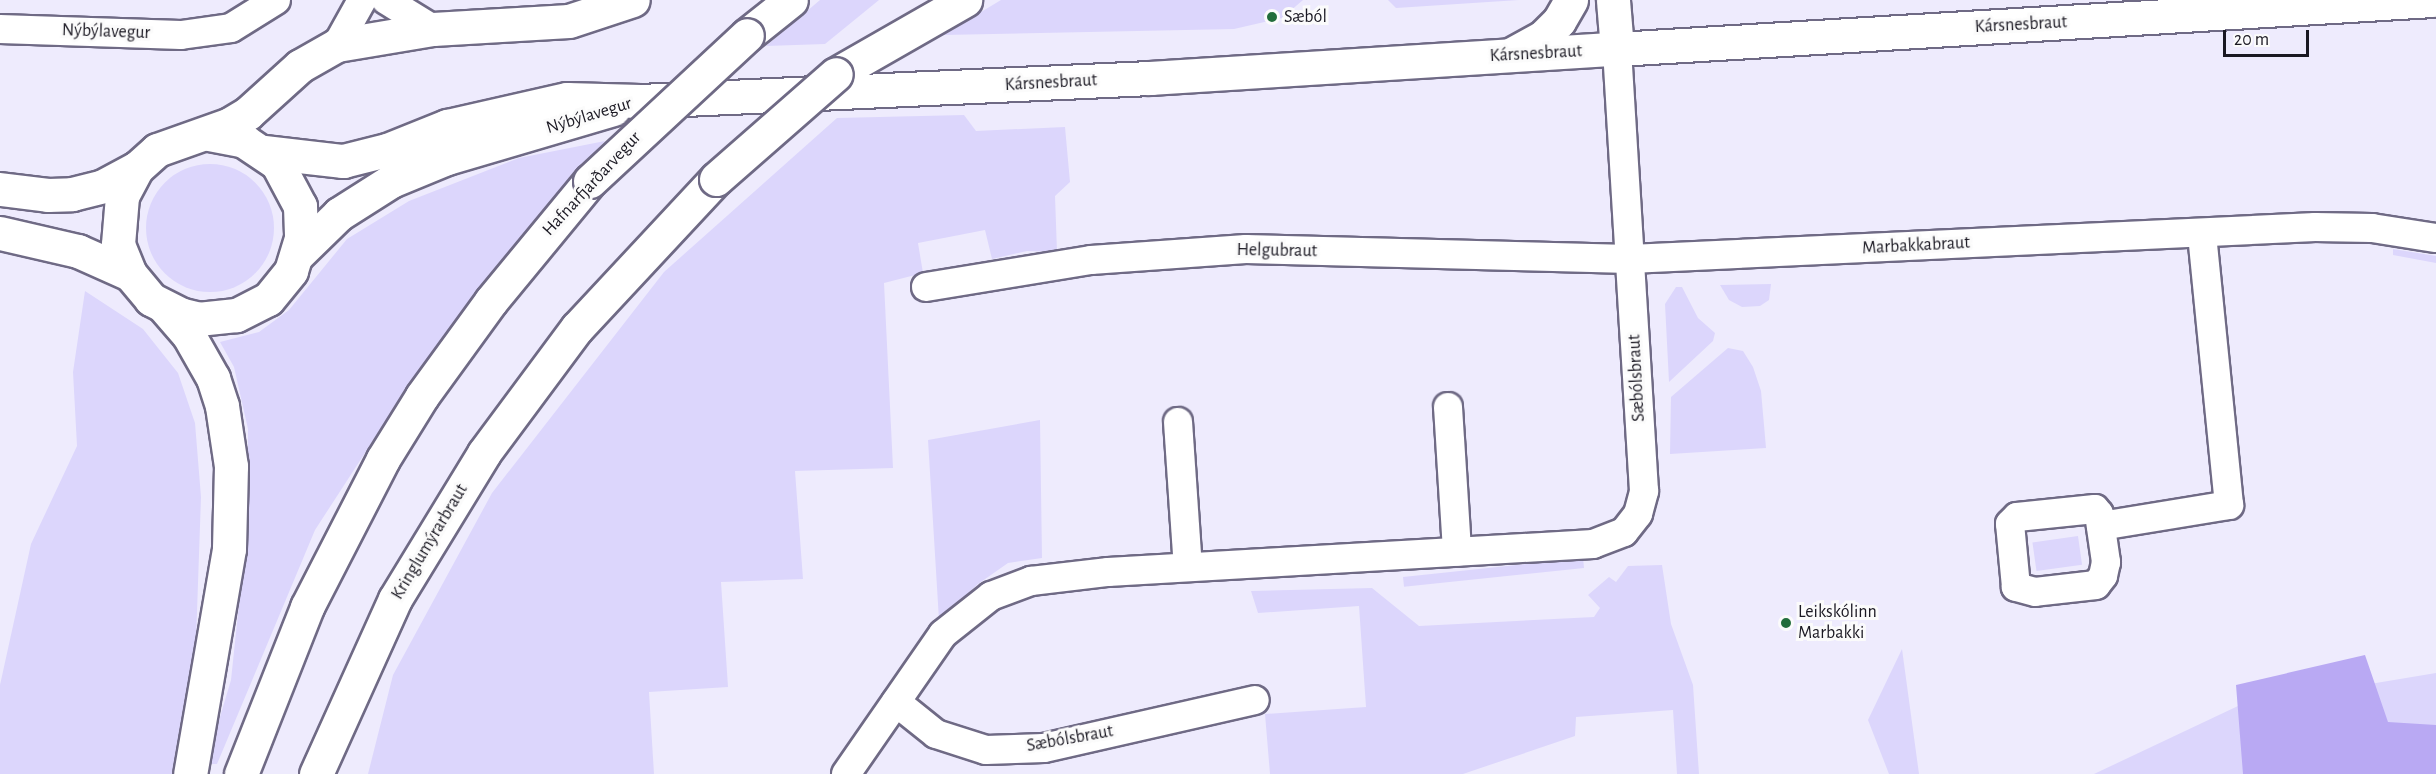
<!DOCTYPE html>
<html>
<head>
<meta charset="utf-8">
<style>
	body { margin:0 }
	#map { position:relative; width:2436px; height:774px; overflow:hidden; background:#eeebfd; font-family:"Alegreya Sans",sans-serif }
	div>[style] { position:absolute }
	.green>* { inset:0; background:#dcd6fc; transform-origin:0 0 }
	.round { border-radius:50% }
	.water>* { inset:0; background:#b9a9f3 }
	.roads { filter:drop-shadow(2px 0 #6f6a85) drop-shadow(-2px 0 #6f6a85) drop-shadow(0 2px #6f6a85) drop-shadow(0 -2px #6f6a85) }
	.street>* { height:28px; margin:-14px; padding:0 14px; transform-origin:14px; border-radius:14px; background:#fff }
	.secondary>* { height:33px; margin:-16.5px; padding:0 16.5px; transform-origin:16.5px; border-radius:16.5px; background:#fff }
	.primary>* { height:33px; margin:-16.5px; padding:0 16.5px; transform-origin:16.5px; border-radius:16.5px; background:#fff }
	.bridges { filter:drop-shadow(2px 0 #6f6a85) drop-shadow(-2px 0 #6f6a85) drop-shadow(0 2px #6f6a85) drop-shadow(0 -2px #6f6a85) }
	.primary-bridge>* { height:33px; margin:-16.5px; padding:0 16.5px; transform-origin:16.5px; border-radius:16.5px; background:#fff }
	.dots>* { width:16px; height:16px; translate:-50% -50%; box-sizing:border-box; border:3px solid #fbfbfb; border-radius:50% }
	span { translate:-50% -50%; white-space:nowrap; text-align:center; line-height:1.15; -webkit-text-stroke:6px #fbfbfb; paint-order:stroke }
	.poi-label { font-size:18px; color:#1a1822 }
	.left { translate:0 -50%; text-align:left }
	.street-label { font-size:18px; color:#1a1822 }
	.scale { position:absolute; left:2223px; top:30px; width:86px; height:27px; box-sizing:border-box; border:3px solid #1a1822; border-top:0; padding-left:8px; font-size:18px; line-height:21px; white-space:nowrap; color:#1a1822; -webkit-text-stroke:4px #fbfbfb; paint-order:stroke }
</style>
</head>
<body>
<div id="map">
	<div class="green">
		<div style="clip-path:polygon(820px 0,879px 0,825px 44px,766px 46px)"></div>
		<div style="clip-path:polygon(1001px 0,1303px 0,1282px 18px,1234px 29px,943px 35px)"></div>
		<div style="clip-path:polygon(1388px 0,1519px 0,1396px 8px)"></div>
		<div style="clip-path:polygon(964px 115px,976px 131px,1065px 127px,1070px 182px,1055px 196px,1057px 252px,1027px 251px,992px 259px,985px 230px,918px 243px,923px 273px,884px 283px,893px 468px,795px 471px,803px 579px,721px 582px,728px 687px,649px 692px,654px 774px,368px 774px,393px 675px,492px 493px,664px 272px,837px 118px)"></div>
		<div style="clip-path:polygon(605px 141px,502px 260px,398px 402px,315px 530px,217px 764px,206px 764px,231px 680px,248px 519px,248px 429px,234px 367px,220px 342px,259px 332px,289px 310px,347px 239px,409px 201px,519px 158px)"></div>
		<div class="round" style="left:146px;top:164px;width:128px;height:128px"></div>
		<div style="clip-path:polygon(2393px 249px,2436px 256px,2436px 263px,2393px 255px)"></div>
		<div style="clip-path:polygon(1771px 284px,1769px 300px,1760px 306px,1742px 307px,1729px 300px,1720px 285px)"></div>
		<div style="clip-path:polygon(1676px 287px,1682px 287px,1698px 318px,1715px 333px,1713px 341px,1669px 382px,1665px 304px)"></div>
		<div style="clip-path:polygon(85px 291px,143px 329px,178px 373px,195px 423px,201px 497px,196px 641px,176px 774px,0 774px,0 685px,31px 544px,77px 446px,73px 372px)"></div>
		<div style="clip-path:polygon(1728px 348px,1743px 351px,1753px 367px,1761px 391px,1766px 448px,1670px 454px,1671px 397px)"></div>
		<div style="clip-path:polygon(1040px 420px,1042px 558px,1008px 563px,978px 584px,939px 620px,928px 440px)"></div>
		<div style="left:2078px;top:536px;width:29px;height:46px;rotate:82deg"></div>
		<div style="left:1583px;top:558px;width:10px;height:181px;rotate:84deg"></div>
		<div style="clip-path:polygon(1662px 565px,1671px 624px,1693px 685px,1699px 774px,1677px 774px,1673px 710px,1576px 717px,1575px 736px,1463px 774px,1270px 774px,1265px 714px,1366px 707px,1359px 606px,1258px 613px,1251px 591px,1372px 588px,1419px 626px,1594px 617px,1600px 608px,1588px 595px,1609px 577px,1616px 582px,1628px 566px)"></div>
		<div style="clip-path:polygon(1902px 649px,1919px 774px,1889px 774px,1868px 720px)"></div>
		<div style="clip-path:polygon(2436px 673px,2436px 774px,2094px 774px,2238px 706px)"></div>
	</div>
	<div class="water">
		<div style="clip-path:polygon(2365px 655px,2388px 722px,2436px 725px,2436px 774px,2243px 774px,2236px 685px)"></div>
	</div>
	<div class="roads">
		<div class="street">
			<div style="left:386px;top:0;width:55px;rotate:31.7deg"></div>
			<div style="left:0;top:29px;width:181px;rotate:1.9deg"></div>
			<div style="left:181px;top:35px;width:50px;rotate:-8deg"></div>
			<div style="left:231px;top:28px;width:53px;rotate:-31.9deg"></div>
			<div style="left:337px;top:45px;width:51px;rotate:-60.9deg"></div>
			<div style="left:926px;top:287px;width:167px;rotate:-9.3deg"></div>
			<div style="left:1091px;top:260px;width:155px;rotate:-4.1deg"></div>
			<div style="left:1246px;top:249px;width:384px;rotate:1.5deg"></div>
			<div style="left:1630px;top:259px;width:686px;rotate:-2.67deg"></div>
			<div style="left:2315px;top:227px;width:57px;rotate:1deg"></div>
			<div style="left:2372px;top:228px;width:65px;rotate:8.9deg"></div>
			<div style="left:1448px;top:407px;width:145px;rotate:86.4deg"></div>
			<div style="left:1178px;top:422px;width:145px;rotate:86.1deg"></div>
			<div style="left:2095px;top:509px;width:6px;rotate:51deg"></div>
			<div style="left:2099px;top:514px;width:49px;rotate:81.7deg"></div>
			<div style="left:2106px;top:562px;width:14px;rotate:102deg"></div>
			<div style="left:2103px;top:576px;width:11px;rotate:128deg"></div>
			<div style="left:2096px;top:585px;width:61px;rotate:173.5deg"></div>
			<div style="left:2035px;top:592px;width:20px;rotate:-165deg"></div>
			<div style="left:2016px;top:587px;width:63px;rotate:-95.4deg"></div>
			<div style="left:2010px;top:524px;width:10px;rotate:-45deg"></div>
			<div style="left:2017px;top:517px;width:78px;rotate:-5.9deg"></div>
			<div style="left:2101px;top:526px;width:130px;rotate:-9.3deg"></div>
			<div style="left:2229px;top:505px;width:273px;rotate:-95.7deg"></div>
			<div style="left:896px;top:702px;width:51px;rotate:38.7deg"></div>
			<div style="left:936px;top:734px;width:52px;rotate:17.7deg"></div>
			<div style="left:986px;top:750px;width:58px;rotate:-2deg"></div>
			<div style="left:1044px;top:748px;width:216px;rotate:-12.8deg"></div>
			<div style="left:846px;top:774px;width:170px;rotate:-55.3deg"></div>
			<div style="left:943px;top:634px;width:61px;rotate:-38.4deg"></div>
			<div style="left:991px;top:596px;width:43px;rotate:-20.6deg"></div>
			<div style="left:1031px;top:581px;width:78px;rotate:-6.7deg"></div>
			<div style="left:1108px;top:572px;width:486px;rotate:-3.3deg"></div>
			<div style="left:1593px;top:544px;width:33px;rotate:-21deg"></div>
			<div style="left:1624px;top:532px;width:23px;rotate:-52deg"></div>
			<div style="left:1638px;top:514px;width:24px;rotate:-75deg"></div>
			<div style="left:1644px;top:491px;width:443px;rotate:-93.5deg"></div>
		</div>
		<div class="secondary">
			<div style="left:1617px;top:49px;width:816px;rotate:-3.44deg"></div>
		</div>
		<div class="primary">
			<div style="left:747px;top:35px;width:56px;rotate:-38.5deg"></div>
			<div style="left:1512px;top:54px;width:37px;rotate:-29deg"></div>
			<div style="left:1544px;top:36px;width:21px;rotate:-45deg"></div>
			<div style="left:1559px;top:21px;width:24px;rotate:-60deg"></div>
			<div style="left:836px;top:74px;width:149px;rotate:-29.8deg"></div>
			<div style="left:209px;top:134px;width:36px;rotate:11deg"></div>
			<div style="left:244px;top:141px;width:40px;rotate:34deg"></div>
			<div style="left:277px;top:163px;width:49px;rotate:61.9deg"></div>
			<div style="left:300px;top:206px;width:32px;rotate:88deg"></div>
			<div style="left:301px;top:238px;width:34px;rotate:107deg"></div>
			<div style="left:291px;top:271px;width:36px;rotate:129deg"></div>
			<div style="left:268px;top:299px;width:36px;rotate:153deg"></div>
			<div style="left:236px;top:315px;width:36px;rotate:174deg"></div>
			<div style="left:200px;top:319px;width:18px;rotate:-167deg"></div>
			<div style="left:182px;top:315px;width:35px;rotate:-153deg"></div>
			<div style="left:151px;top:299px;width:33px;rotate:-130deg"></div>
			<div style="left:130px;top:274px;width:32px;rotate:-112deg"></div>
			<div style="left:118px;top:244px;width:48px;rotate:-85.2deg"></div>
			<div style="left:122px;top:196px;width:32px;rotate:-62deg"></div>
			<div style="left:137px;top:168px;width:27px;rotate:-42deg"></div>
			<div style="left:157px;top:150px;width:77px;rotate:-19.6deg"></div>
			<div style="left:230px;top:124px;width:21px;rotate:-31deg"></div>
			<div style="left:248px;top:113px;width:70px;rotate:-42.1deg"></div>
			<div style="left:300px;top:66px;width:43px;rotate:-29.6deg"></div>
			<div style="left:337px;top:45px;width:97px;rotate:-9.5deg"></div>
			<div style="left:433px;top:29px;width:136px;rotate:-3.4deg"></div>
			<div style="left:569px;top:21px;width:67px;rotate:-18.2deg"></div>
			<div style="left:264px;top:152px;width:80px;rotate:6.5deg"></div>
			<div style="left:343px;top:161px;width:45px;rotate:-14deg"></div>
			<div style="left:387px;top:150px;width:65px;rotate:-21.8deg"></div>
			<div style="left:447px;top:126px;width:123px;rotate:-12.7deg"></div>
			<div style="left:567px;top:99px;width:73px;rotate:1.6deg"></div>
			<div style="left:640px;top:101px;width:511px;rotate:-2.58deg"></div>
			<div style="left:1150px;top:78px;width:468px;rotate:-3.6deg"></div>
			<div style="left:1617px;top:49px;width:49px;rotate:-94.7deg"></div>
			<div style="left:0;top:189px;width:48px;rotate:7.1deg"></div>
			<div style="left:48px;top:195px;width:24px;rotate:-2deg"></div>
			<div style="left:72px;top:194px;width:32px;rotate:-14deg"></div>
			<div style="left:103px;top:186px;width:38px;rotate:-28deg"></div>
			<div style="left:0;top:233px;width:80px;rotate:13deg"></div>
			<div style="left:78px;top:251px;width:57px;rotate:23.9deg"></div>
			<div style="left:298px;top:254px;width:57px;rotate:-44.3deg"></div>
			<div style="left:339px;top:214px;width:62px;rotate:-32.4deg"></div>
			<div style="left:391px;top:181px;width:61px;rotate:-22.3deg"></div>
			<div style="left:447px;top:158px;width:173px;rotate:-16.4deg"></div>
			<div style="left:165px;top:308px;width:35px;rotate:49deg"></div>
			<div style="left:188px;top:334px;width:51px;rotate:60.4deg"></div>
			<div style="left:213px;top:378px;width:29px;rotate:72deg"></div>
			<div style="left:222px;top:406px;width:61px;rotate:81.5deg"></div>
			<div style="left:231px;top:466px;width:83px;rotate:91.4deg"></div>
			<div style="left:229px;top:549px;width:228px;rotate:99.8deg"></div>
			<div style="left:241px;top:774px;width:180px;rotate:-68.4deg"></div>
			<div style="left:307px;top:607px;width:166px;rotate:-62.8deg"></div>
			<div style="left:383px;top:459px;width:74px;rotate:-58.2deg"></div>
			<div style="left:422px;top:396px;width:117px;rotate:-54deg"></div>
			<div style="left:491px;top:301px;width:156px;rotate:-50.5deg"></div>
			<div style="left:316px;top:774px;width:192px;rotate:-65.7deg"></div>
			<div style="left:395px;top:599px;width:171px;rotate:-58.6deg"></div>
			<div style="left:484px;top:453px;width:156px;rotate:-53.4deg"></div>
			<div style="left:577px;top:328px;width:204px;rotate:-47deg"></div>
		</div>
	</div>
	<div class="bridges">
		<div class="primary-bridge">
			<div style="left:716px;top:179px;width:159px;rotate:-41.2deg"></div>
			<div style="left:590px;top:181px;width:214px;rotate:-42.9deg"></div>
		</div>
	</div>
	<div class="dots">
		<div style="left:1272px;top:17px;background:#226d3b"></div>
		<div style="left:1786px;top:623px;background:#226d3b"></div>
	</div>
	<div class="poi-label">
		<span class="left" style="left:1284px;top:17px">Sæból</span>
		<span class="left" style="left:1798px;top:623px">Leikskólinn<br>Marbakki</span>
	</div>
	<div class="street-label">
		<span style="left:2021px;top:25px;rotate:-3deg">Kársnesbraut</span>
		<span style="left:106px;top:32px;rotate:2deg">Nýbýlavegur</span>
		<span style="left:1536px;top:54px;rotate:-3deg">Kársnesbraut</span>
		<span style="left:1051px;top:83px;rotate:-3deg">Kársnesbraut</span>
		<span style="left:589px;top:116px;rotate:-17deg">Nýbýlavegur</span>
		<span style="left:592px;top:184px;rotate:-47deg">Hafnarfjarðarvegur</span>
		<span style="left:1916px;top:246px;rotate:-3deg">Marbakkabraut</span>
		<span style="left:1277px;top:251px;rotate:1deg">Helgubraut</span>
		<span style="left:1637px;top:378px;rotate:-93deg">Sæbólsbraut</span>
		<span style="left:430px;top:542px;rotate:-59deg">Kringlumýrarbraut</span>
		<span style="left:1070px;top:739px;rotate:-10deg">Sæbólsbraut</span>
	</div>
	<div class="scale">20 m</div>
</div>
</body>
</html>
